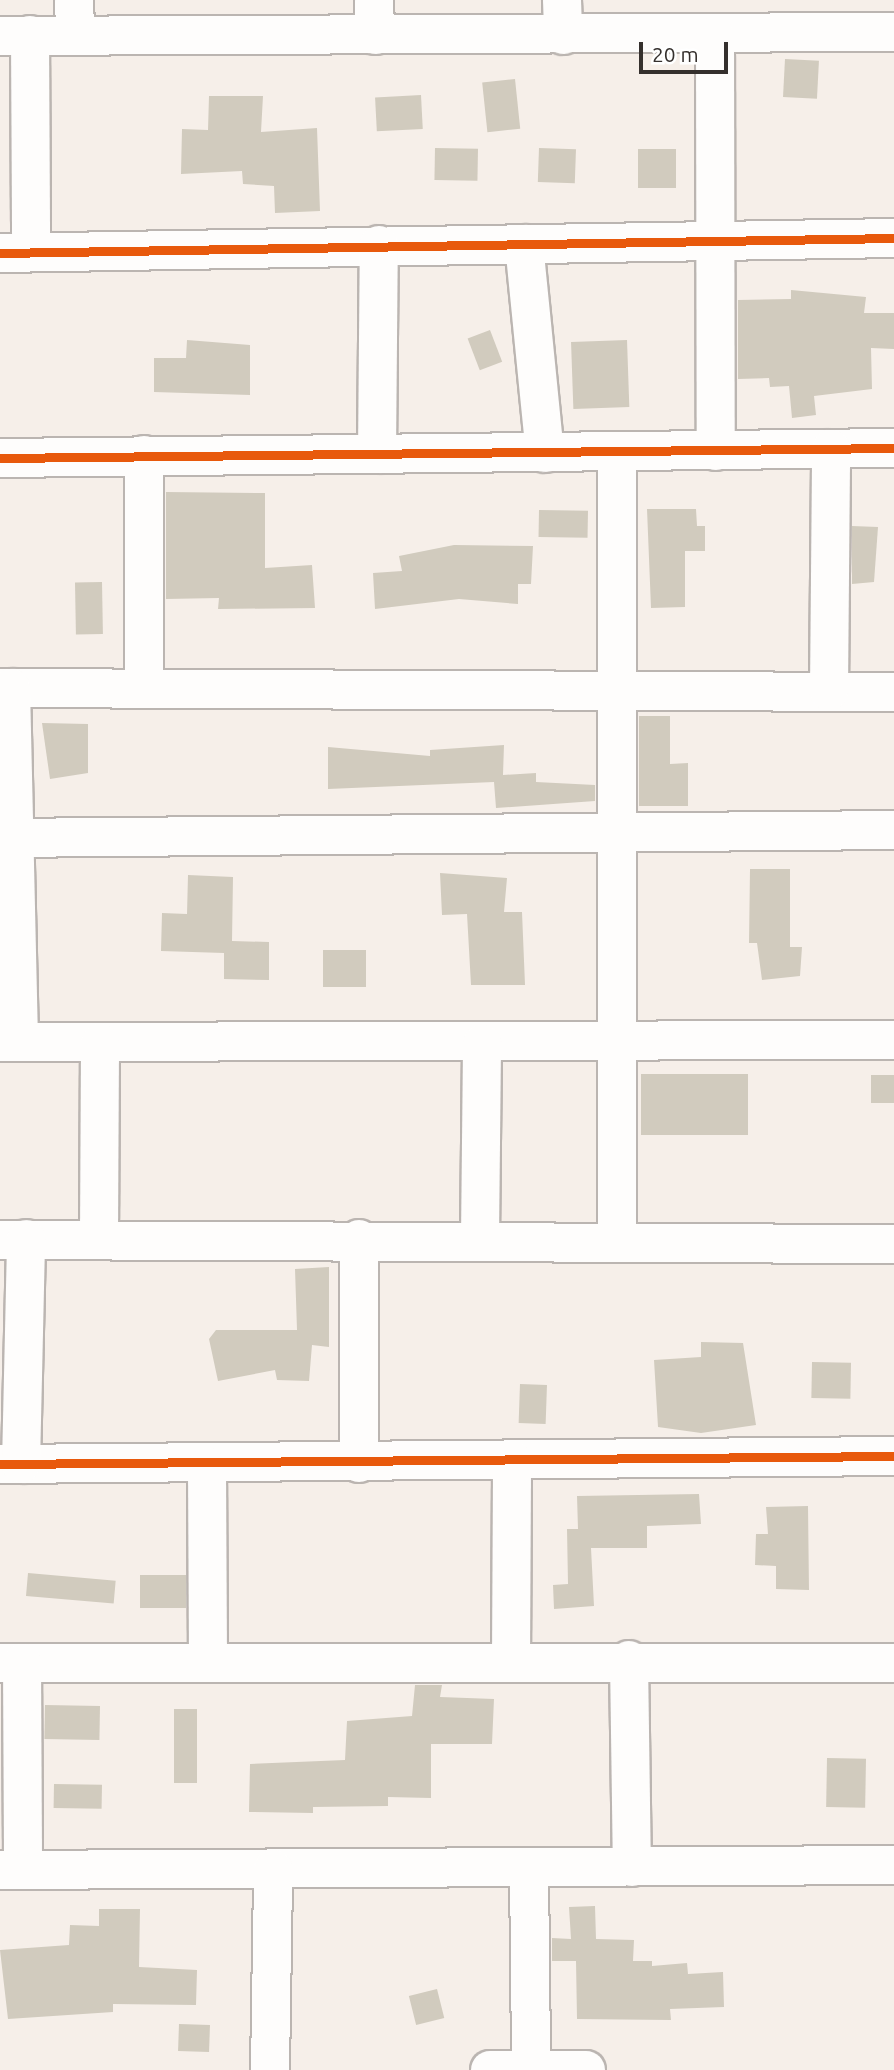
<!DOCTYPE html>
<html>
<head>
<meta charset="utf-8">
<style>
	body { margin:0 }
	#map { position:relative; width:894px; height:2070px; overflow:hidden; background:#f6efe9; font-family:Ubuntu,sans-serif }
	div>[style] { position:absolute }
	.building>* { inset:0; background:#d1cbbe; transform-origin:0 0 }
	.roads { filter:drop-shadow(2px 0 #bbb5b1) drop-shadow(-2px 0 #bbb5b1) drop-shadow(0 2px #bbb5b1) drop-shadow(0 -2px #bbb5b1) }
	.minor>* { height:38px; margin:-19px; padding:0 19px; transform-origin:19px; border-radius:19px; background:#fefdfc }
	.cycleway>* { height:9px; margin:-4.5px; padding:0 4.5px; transform-origin:4.5px; border-radius:4.5px; background:#e8590c }
	span { translate:-50% -50%; white-space:nowrap; text-align:center; line-height:1.15; -webkit-text-stroke:7px #fff; paint-order:stroke }
	.scale { position:absolute; left:639px; top:42px; width:89px; height:32px; box-sizing:border-box; border:4px solid #35302d; border-top:0; padding-left:9px; font-size:21px; line-height:24px; white-space:nowrap; color:#35302d; -webkit-text-stroke:5px #fff; paint-order:stroke }
</style>
</head>
<body>
<div id="map">
	<div class="building">
		<div style="left:785px;top:59px;width:34px;height:38px;rotate:3deg"></div>
		<div style="left:515px;top:79px;width:50px;height:33px;rotate:84deg"></div>
		<div style="left:421px;top:95px;width:34px;height:46px;rotate:87deg"></div>
		<div style="clip-path:polygon(209px 96px,263px 96px,261px 132px,317px 128px,320px 211px,275px 213px,274px 186px,243px 184px,242px 171px,181px 174px,182px 129px,208px 130px)"></div>
		<div style="left:435px;top:148px;width:43px;height:32px;rotate:1deg"></div>
		<div style="left:539px;top:148px;width:37px;height:34px;rotate:2deg"></div>
		<div style="left:638px;top:149px;width:38px;height:39px"></div>
		<div style="clip-path:polygon(791px 290px,866px 297px,864px 313px,894px 313px,894px 349px,871px 348px,872px 389px,814px 396px,816px 415px,792px 418px,789px 386px,770px 387px,769px 378px,738px 379px,738px 300px,791px 299px)"></div>
		<div style="left:490px;top:330px;width:34px;height:24px;rotate:69deg"></div>
		<div style="clip-path:polygon(187px 340px,250px 345px,250px 395px,154px 392px,154px 358px,186px 358px)"></div>
		<div style="left:627px;top:340px;width:67px;height:56px;rotate:88deg"></div>
		<div style="clip-path:polygon(166px 492px,265px 493px,265px 568px,312px 565px,315px 608px,218px 609px,219px 598px,166px 599px)"></div>
		<div style="clip-path:polygon(647px 509px,696px 509px,697px 526px,705px 526px,705px 551px,685px 551px,685px 607px,651px 608px)"></div>
		<div style="left:539px;top:510px;width:49px;height:27px;rotate:1deg"></div>
		<div style="clip-path:polygon(852px 526px,878px 527px,874px 582px,852px 584px)"></div>
		<div style="clip-path:polygon(454px 545px,533px 546px,531px 584px,518px 584px,518px 604px,459px 599px,375px 609px,373px 573px,402px 571px,399px 556px)"></div>
		<div style="left:102px;top:582px;width:52px;height:27px;rotate:89deg"></div>
		<div style="clip-path:polygon(639px 716px,670px 716px,670px 764px,688px 763px,688px 806px,639px 806px)"></div>
		<div style="clip-path:polygon(42px 723px,88px 724px,88px 773px,50px 779px)"></div>
		<div style="clip-path:polygon(504px 745px,503px 775px,536px 773px,536px 782px,595px 785px,595px 801px,496px 808px,494px 782px,328px 789px,328px 747px,430px 756px,430px 750px)"></div>
		<div style="clip-path:polygon(750px 869px,790px 869px,790px 947px,802px 947px,800px 976px,762px 980px,757px 943px,749px 943px)"></div>
		<div style="clip-path:polygon(440px 873px,507px 878px,504px 912px,522px 912px,525px 985px,471px 985px,467px 914px,442px 915px)"></div>
		<div style="clip-path:polygon(188px 875px,233px 877px,232px 941px,269px 942px,269px 980px,224px 979px,224px 953px,161px 951px,162px 913px,187px 914px)"></div>
		<div style="left:323px;top:950px;width:43px;height:37px"></div>
		<div style="left:748px;top:1074px;width:61px;height:107px;rotate:90deg"></div>
		<div style="left:871px;top:1075px;width:23px;height:28px"></div>
		<div style="clip-path:polygon(329px 1267px,329px 1347px,312px 1345px,309px 1381px,277px 1380px,275px 1370px,218px 1381px,209px 1339px,216px 1330px,297px 1330px,295px 1269px)"></div>
		<div style="clip-path:polygon(701px 1342px,743px 1343px,756px 1425px,701px 1433px,658px 1427px,654px 1360px,701px 1357px)"></div>
		<div style="left:812px;top:1362px;width:39px;height:36px;rotate:1deg"></div>
		<div style="left:520px;top:1384px;width:27px;height:39px;rotate:2deg"></div>
		<div style="clip-path:polygon(699px 1494px,701px 1524px,647px 1526px,647px 1548px,591px 1548px,594px 1606px,554px 1609px,553px 1585px,568px 1584px,567px 1529px,578px 1529px,577px 1496px)"></div>
		<div style="clip-path:polygon(808px 1506px,809px 1590px,776px 1589px,776px 1566px,755px 1565px,756px 1534px,768px 1534px,766px 1507px)"></div>
		<div style="left:28px;top:1573px;width:88px;height:23px;rotate:5deg"></div>
		<div style="left:186px;top:1575px;width:33px;height:46px;rotate:90deg"></div>
		<div style="clip-path:polygon(415px 1685px,442px 1685px,440px 1697px,494px 1699px,492px 1744px,431px 1744px,431px 1798px,388px 1797px,388px 1806px,313px 1807px,313px 1813px,249px 1812px,250px 1764px,345px 1760px,347px 1721px,412px 1716px)"></div>
		<div style="left:45px;top:1705px;width:55px;height:34px;rotate:1deg"></div>
		<div style="left:174px;top:1709px;width:23px;height:74px"></div>
		<div style="left:827px;top:1758px;width:39px;height:49px;rotate:1deg"></div>
		<div style="left:54px;top:1784px;width:48px;height:24px;rotate:1deg"></div>
		<div style="clip-path:polygon(595px 1906px,596px 1939px,634px 1940px,633px 1961px,652px 1961px,652px 1966px,687px 1963px,688px 1974px,723px 1972px,724px 2007px,670px 2009px,671px 2020px,577px 2019px,576px 1961px,552px 1961px,552px 1938px,571px 1939px,569px 1907px)"></div>
		<div style="clip-path:polygon(99px 1909px,140px 1909px,139px 1967px,197px 1970px,196px 2005px,113px 2004px,113px 2012px,8px 2019px,0 1950px,69px 1945px,70px 1925px,99px 1926px)"></div>
		<div style="left:437px;top:1989px;width:30px;height:29px;rotate:76deg"></div>
		<div style="left:179px;top:2024px;width:31px;height:27px;rotate:2deg"></div>
	</div>
	<div class="roads">
		<div class="minor">
			<div style="left:74px;top:0;width:34px;rotate:88deg"></div>
			<div style="left:374px;top:0;width:35px;rotate:88deg"></div>
			<div style="left:562px;top:0;width:35px;rotate:88deg"></div>
			<div style="left:30px;top:35px;width:217px;rotate:89.7deg"></div>
			<div style="left:0;top:36px;width:894px;rotate:-0.26deg"></div>
			<div style="left:715px;top:36px;width:415px;rotate:89.9deg"></div>
			<div style="left:524px;top:244px;width:210px;rotate:84.3deg"></div>
			<div style="left:0;top:253px;width:894px;rotate:-0.96deg"></div>
			<div style="left:617px;top:452px;width:789px;rotate:90deg"></div>
			<div style="left:377px;top:454px;width:209px;rotate:-89.5deg"></div>
			<div style="left:0;top:458px;width:894px;rotate:-0.64deg"></div>
			<div style="left:0;top:688px;width:894px;rotate:0.26deg"></div>
			<div style="left:11px;top:688px;width:354px;rotate:88.7deg"></div>
			<div style="left:144px;top:688px;width:233px;rotate:-90deg"></div>
			<div style="left:829px;top:691px;width:242px;rotate:-89.5deg"></div>
			<div style="left:0;top:838px;width:894px;rotate:-0.51deg"></div>
			<div style="left:0;top:1042px;width:894px;rotate:-0.13deg"></div>
			<div style="left:99px;top:1237px;width:194px;rotate:-89.7deg"></div>
			<div style="left:480px;top:1238px;width:194px;rotate:-89.4deg"></div>
			<div style="left:359px;top:1239px;width:224px;rotate:90deg"></div>
			<div style="left:0;top:1240px;width:894px;rotate:0.26deg"></div>
			<div style="left:0;top:1464px;width:894px;rotate:-0.51deg"></div>
			<div style="left:21px;top:1464px;width:225px;rotate:-88.7deg"></div>
			<div style="left:207px;top:1467px;width:194px;rotate:89.7deg"></div>
			<div style="left:629px;top:1660px;width:207px;rotate:89.2deg"></div>
			<div style="left:511px;top:1662px;width:202px;rotate:-89.7deg"></div>
			<div style="left:0;top:1663px;width:894px"></div>
			<div style="left:22px;top:1663px;width:206px;rotate:89.7deg"></div>
			<div style="left:529px;top:1867px;width:202px;rotate:89.4deg"></div>
			<div style="left:0;top:1870px;width:894px;rotate:-0.32deg"></div>
			<div style="left:270px;top:2070px;width:201px;rotate:-89.1deg"></div>
			<div style="left:490px;top:2070px;width:96px"></div>
		</div>
	</div>
	<div class="cycleway">
		<div style="left:0;top:253px;width:894px;rotate:-0.96deg"></div>
		<div style="left:0;top:458px;width:894px;rotate:-0.64deg"></div>
		<div style="left:0;top:1464px;width:894px;rotate:-0.51deg"></div>
	</div>
	<div class="scale">20 m</div>
</div>
</body>
</html>
